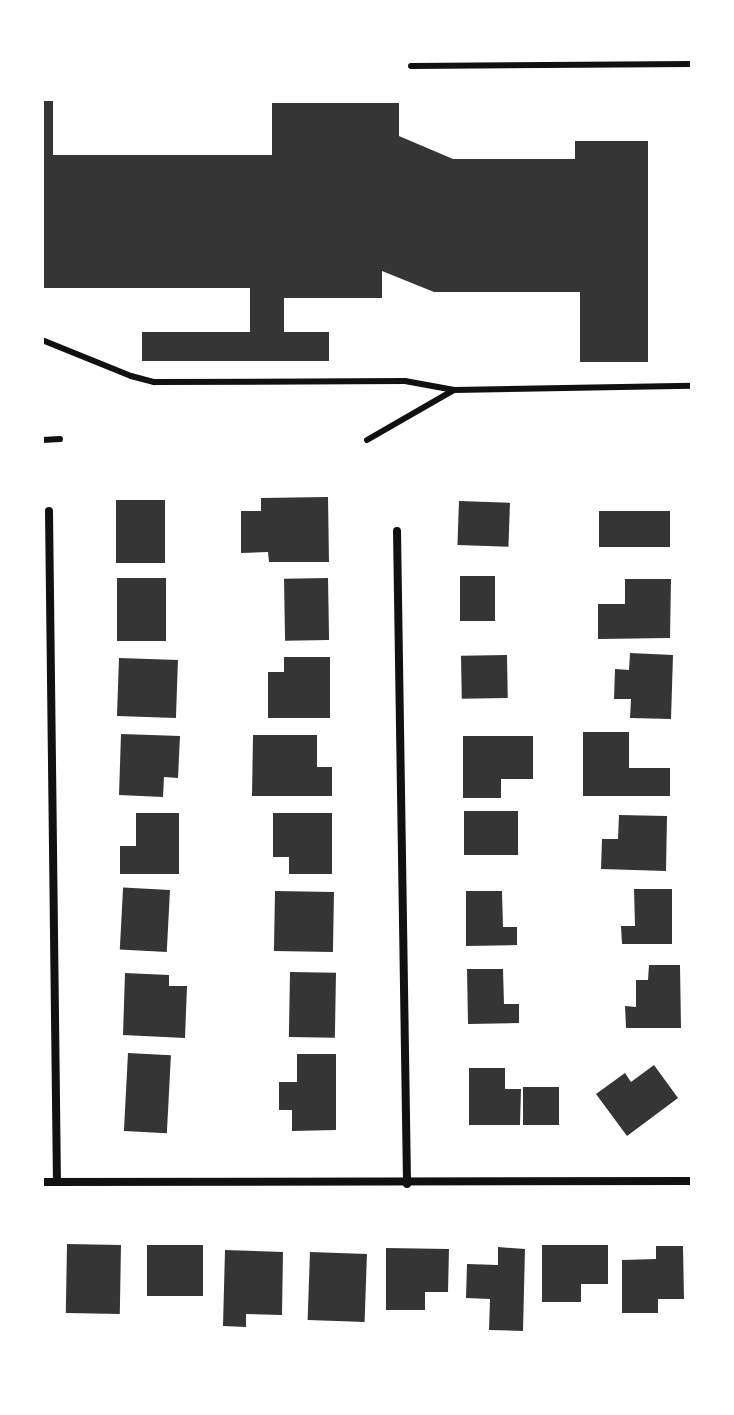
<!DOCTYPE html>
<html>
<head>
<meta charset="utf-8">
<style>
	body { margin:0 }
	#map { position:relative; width:734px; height:1415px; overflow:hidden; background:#fff; font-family:Lato,sans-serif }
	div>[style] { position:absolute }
	.building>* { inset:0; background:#353535; transform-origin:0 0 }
	.service>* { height:6px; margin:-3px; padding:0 3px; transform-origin:3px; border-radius:3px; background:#111 }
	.minor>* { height:8px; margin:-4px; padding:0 4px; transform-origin:4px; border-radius:4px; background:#111 }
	span { translate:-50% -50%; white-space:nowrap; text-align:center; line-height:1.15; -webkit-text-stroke:8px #fff; paint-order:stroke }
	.frame { position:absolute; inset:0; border:44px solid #fff; pointer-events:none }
</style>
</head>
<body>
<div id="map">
	<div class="building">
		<div style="clip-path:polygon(42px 101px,53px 101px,53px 155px,272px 155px,272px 103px,399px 103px,399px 136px,453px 159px,575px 159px,575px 141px,648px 141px,648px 362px,580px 362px,580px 292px,434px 292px,382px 271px,382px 298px,284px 298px,284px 332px,329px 332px,329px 361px,142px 361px,142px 332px,250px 332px,250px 288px,42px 288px)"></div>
		<div style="clip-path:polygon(328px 497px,329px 562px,269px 562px,268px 552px,241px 553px,241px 511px,261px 511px,261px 498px)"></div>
		<div style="left:116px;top:500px;width:49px;height:63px"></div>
		<div style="left:459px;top:501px;width:51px;height:44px;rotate:2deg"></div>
		<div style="left:599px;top:511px;width:71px;height:36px"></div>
		<div style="left:460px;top:576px;width:35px;height:45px"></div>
		<div style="left:117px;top:578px;width:49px;height:63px"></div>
		<div style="left:328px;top:578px;width:62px;height:44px;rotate:89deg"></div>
		<div style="clip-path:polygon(625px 579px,671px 579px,670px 638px,598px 639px,598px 604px,625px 604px)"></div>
		<div style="clip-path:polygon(630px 653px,673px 655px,671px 719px,630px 718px,631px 699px,614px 699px,615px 669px,629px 670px)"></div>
		<div style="left:507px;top:655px;width:43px;height:46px;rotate:89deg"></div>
		<div style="clip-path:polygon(284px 657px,330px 657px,330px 718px,268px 718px,268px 672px,284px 672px)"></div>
		<div style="left:119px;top:658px;width:59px;height:58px;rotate:2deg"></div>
		<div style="clip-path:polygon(583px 732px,629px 732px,629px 768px,670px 768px,670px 796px,583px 796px)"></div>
		<div style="clip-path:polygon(121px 734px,180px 736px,178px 778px,164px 777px,163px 797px,119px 795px)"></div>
		<div style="clip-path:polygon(253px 735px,317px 735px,317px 767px,332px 767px,332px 796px,252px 796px)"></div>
		<div style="clip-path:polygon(463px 736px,533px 736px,533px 779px,501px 779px,501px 798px,463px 798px)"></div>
		<div style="left:464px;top:811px;width:54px;height:44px"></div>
		<div style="clip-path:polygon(136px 813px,179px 813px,179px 874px,120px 874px,120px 846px,136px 846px)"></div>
		<div style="clip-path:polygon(273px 813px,332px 813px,332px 874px,289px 874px,289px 857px,273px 857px)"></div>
		<div style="clip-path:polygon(619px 815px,667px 816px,666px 871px,601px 869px,602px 839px,618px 839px)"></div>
		<div style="clip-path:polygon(634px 889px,672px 889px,672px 944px,622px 944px,621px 926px,635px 926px)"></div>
		<div style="left:170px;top:890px;width:62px;height:47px;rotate:93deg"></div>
		<div style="left:275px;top:891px;width:59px;height:60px;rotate:1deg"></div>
		<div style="clip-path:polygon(466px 891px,502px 891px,503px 927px,517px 927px,517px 945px,466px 946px)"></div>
		<div style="clip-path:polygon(649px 965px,680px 965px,681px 1028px,626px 1028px,625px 1006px,636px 1007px,636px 980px,648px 980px)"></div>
		<div style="clip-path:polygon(467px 969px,503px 969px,504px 1004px,519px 1004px,519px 1023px,468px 1024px)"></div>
		<div style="left:290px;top:972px;width:46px;height:65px;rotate:1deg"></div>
		<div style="clip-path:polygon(125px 973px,169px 975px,169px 986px,187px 986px,185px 1038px,123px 1035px)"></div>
		<div style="left:128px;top:1053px;width:43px;height:78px;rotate:3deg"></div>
		<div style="clip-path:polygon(297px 1054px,336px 1054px,336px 1130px,292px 1131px,292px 1110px,279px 1110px,279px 1082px,297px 1082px)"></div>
		<div style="clip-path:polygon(654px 1065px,678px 1098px,627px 1136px,596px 1094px,625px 1073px,631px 1082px)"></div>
		<div style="clip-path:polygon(469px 1068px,505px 1068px,505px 1089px,521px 1089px,520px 1125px,469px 1125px)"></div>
		<div style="left:559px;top:1087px;width:38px;height:36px;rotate:90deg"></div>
		<div style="left:67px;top:1244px;width:54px;height:69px;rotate:1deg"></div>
		<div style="left:147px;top:1245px;width:56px;height:51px"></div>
		<div style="clip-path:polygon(542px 1245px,608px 1245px,608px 1284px,581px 1284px,581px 1302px,542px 1302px)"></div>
		<div style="clip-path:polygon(656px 1246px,683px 1246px,684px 1299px,658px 1299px,658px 1313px,622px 1313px,622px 1260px,656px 1259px)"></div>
		<div style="clip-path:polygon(498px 1247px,525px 1249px,523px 1331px,489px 1330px,490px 1299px,466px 1298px,467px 1264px,498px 1265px)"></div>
		<div style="clip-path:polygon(386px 1248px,449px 1249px,448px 1292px,425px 1292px,425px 1310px,386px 1310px)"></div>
		<div style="clip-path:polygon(225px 1250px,283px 1252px,282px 1315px,246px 1314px,246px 1327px,223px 1326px)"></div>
		<div style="left:310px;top:1252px;width:57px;height:68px;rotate:2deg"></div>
	</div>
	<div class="service">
		<div style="left:411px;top:66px;width:281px;rotate:-0.4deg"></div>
		<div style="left:42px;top:340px;width:96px;rotate:22deg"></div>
		<div style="left:131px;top:376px;width:24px;rotate:15deg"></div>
		<div style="left:154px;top:382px;width:251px;rotate:-0.2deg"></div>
		<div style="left:405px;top:381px;width:50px;rotate:10.4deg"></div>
		<div style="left:454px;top:390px;width:238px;rotate:-1deg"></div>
		<div style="left:42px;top:440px;width:18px;rotate:-3deg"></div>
		<div style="left:367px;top:440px;width:100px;rotate:-29.9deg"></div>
	</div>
	<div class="minor">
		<div style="left:49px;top:511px;width:671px;rotate:89.32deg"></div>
		<div style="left:397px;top:531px;width:653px;rotate:89.12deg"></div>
		<div style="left:42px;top:1182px;width:650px;rotate:-0.09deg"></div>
	</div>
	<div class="frame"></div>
</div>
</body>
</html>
